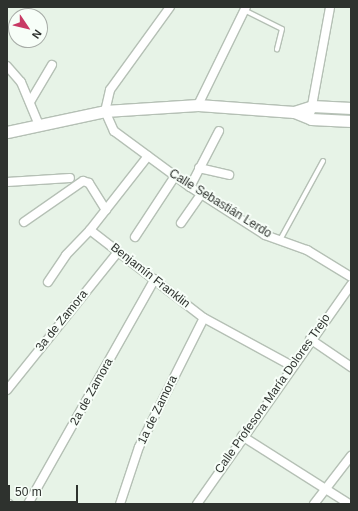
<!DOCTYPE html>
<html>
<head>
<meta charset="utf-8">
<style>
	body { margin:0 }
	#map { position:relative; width:358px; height:511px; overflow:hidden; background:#e7f3e7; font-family:Helvetica,sans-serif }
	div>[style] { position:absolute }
	.roads { filter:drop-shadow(1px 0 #b5c0b5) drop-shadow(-1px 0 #b5c0b5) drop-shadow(0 1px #b5c0b5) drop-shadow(0 -1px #b5c0b5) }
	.lane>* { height:4px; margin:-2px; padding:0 2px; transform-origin:2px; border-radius:2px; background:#fff }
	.street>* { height:8px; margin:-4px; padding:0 4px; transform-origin:4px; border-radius:4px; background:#fff }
	.secondary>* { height:11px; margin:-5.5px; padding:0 5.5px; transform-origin:5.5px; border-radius:5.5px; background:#fff }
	span { translate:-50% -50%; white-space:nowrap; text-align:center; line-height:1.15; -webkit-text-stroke:4px #f7fef8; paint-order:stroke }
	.street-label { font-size:12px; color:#2e322e }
	.frame { position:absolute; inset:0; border:8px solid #2e322e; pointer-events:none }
	.north { position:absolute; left:8px; top:8px; width:40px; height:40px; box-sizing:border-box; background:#f7fef8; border:1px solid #a7aca7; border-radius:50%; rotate:125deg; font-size:11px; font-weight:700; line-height:16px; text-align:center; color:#2e322e }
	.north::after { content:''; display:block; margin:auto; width:14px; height:18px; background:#c83a65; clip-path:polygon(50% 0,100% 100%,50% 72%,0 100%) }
	.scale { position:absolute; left:8px; top:485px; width:70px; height:18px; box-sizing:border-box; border:2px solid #2e322e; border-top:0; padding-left:5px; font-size:12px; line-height:14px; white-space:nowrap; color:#2e322e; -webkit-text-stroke:3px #f7fef8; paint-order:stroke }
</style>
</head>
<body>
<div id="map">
	<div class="roads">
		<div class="lane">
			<div style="left:244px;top:10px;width:42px;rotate:26.6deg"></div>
			<div style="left:282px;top:29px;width:21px;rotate:104deg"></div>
			<div style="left:280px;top:240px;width:90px;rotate:-61.4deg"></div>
		</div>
		<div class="street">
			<div style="left:170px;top:7px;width:102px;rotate:125.9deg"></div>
			<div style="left:110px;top:90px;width:22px;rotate:103deg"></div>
			<div style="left:105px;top:111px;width:22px;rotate:66deg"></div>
			<div style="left:114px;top:131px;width:94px;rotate:36.4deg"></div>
			<div style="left:190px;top:187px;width:89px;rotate:32.6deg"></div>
			<div style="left:265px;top:235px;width:45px;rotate:19.7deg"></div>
			<div style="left:307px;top:250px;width:52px;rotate:31.5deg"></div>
			<div style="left:7px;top:66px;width:21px;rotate:49deg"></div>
			<div style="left:21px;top:82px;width:47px;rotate:67.3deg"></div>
			<div style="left:30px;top:102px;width:43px;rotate:-59.3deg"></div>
			<div style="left:198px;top:105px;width:109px;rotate:-63.9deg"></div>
			<div style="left:311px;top:111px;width:106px;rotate:-79.6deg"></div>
			<div style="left:199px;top:168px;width:31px;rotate:13deg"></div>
			<div style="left:7px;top:182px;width:63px;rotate:-3.6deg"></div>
			<div style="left:190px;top:187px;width:63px;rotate:-62.6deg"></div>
			<div style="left:24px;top:222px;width:72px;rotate:-34.8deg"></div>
			<div style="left:83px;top:181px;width:6px;rotate:18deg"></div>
			<div style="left:89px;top:183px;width:32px;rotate:58deg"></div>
			<div style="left:181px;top:223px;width:35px;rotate:-55deg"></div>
			<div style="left:90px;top:230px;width:144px;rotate:37.7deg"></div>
			<div style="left:204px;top:318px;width:100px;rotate:28.6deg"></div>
			<div style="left:135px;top:237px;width:73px;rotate:-56.7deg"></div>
			<div style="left:48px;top:282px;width:32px;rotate:-56deg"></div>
			<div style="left:66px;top:255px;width:35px;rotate:-46deg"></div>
			<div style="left:90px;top:230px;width:94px;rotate:-51.9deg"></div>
			<div style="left:310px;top:339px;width:50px;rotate:34.3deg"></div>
			<div style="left:7px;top:390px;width:177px;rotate:-51.2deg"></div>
			<div style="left:242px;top:436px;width:127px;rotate:32.4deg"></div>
			<div style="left:7px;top:503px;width:2px;rotate:27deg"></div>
			<div style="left:28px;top:504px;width:258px;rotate:-60.6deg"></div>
			<div style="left:120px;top:504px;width:60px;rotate:-71.6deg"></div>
			<div style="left:139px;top:447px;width:144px;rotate:-63.3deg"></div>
			<div style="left:197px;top:504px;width:268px;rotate:-54.9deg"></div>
			<div style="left:314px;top:504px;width:61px;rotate:-52.4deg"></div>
		</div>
		<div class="secondary">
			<div style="left:294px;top:112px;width:19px;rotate:-18deg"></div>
			<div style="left:312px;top:106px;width:39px;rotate:3deg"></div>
			<div style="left:7px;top:132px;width:100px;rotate:-12.1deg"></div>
			<div style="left:105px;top:111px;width:93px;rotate:-3.7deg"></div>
			<div style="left:198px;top:105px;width:96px;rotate:4.2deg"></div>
			<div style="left:294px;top:112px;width:18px;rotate:22deg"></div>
			<div style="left:311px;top:119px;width:40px;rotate:2.9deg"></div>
		</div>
	</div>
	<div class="street-label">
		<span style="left:220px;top:204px;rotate:32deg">Calle Sebastián Lerdo</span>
		<span style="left:150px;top:276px;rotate:38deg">Benjamín Franklin</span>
		<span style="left:62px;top:321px;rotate:-51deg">3a de Zamora</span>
		<span style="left:92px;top:392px;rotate:-61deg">2a de Zamora</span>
		<span style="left:273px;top:394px;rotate:-55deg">Calle Profesora María Dolores Trejo</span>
		<span style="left:158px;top:410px;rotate:-64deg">1a de Zamora</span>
	</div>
	<div class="frame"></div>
	<div class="north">N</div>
	<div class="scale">50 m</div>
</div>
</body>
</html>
